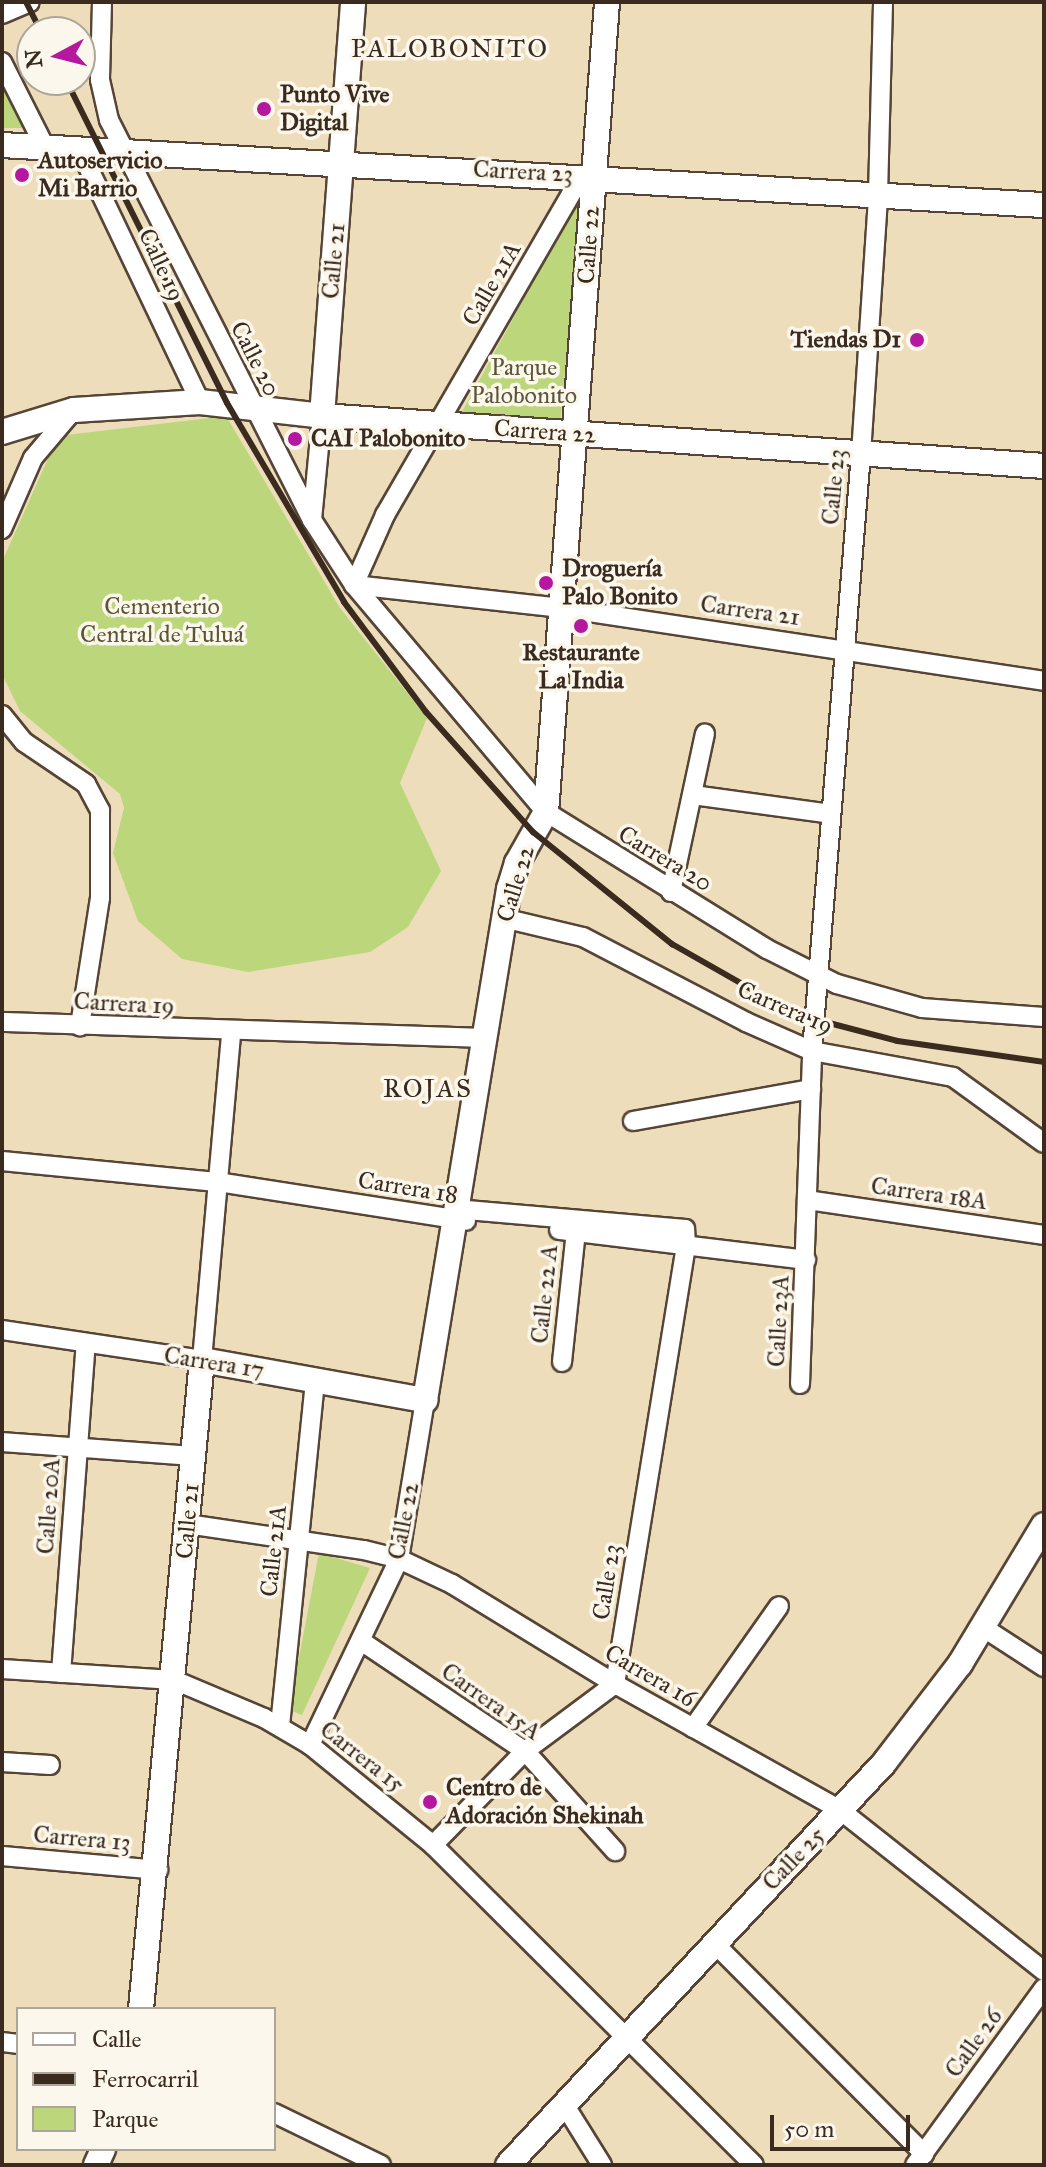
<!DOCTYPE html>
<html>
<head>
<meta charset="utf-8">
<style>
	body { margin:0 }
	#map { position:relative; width:1046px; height:2167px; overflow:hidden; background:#edb; font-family:"IM FELL Great Primer",serif }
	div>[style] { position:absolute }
	.green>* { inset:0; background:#bbd67b }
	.roads { filter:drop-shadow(2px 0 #564536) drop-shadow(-2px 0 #564536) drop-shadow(0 2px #564536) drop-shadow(0 -2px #564536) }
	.minor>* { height:18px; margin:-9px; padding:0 9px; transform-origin:9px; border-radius:9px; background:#fff }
	.tertiary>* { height:24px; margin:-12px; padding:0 12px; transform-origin:12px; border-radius:12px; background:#fff }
	.rail>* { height:6px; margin:-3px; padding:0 3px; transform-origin:3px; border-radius:3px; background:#3b2a1e }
	.dots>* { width:22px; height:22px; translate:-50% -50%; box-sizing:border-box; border:4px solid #fbf7ec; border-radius:50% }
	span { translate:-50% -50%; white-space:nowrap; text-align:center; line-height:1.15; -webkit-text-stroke:7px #fbf7ec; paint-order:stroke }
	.poi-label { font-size:24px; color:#3b2a1e; font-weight:700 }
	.left { translate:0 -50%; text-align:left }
	.right { translate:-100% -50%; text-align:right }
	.street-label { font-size:24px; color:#3b2a1e }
	.park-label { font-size:24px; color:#5b5535 }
	.neighbourhood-label { font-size:26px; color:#3b2a1e; letter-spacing:2px }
	.frame { position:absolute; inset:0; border:4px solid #3b2a1e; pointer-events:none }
	.legend { position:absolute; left:16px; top:2007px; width:260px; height:144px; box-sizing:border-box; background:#fbf7ec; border:2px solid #aea59a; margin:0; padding:10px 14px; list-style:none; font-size:24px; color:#3b2a1e }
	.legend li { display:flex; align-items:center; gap:16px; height:40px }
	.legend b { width:40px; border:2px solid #aea59a }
	.north { position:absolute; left:16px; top:16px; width:80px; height:80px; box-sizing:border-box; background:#fbf7ec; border:2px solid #aea59a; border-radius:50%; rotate:263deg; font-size:22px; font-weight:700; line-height:32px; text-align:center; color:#3b2a1e }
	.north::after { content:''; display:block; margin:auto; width:28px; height:36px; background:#b5179e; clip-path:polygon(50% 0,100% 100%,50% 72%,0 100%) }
	.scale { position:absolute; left:770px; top:2115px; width:140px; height:36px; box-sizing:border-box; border:4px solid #3b2a1e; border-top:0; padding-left:10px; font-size:24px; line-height:28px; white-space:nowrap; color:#3b2a1e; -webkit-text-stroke:6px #fbf7ec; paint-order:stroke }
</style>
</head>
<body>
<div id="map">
	<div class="green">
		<div style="clip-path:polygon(2px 86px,23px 128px,2px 128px)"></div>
		<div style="clip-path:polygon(581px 195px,560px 426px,459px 417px)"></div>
		<div style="clip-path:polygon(226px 416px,340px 608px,427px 718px,400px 783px,441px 871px,408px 927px,370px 952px,248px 972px,182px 959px,138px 921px,113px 853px,124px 808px,120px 794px,20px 711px,2px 674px,2px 562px,58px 436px)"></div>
		<div style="clip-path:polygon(319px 1553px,370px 1568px,302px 1715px,289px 1710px)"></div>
	</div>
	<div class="roads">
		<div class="minor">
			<div style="left:102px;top:2px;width:78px;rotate:91.5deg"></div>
			<div style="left:100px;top:80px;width:41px;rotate:77.3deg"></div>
			<div style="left:109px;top:120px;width:449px;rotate:63.1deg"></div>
			<div style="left:312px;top:520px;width:77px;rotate:57.1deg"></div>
			<div style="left:354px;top:585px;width:297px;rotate:49.8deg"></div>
			<div style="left:546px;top:812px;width:260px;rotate:31.8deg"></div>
			<div style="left:767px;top:949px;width:78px;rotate:26.6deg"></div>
			<div style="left:837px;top:984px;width:88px;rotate:15.8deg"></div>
			<div style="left:922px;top:1008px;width:122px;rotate:4.2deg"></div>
			<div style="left:2px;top:14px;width:30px;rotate:-23deg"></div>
			<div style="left:2px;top:62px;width:95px;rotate:63.2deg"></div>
			<div style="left:79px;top:148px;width:281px;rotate:64.5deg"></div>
			<div style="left:312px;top:520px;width:104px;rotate:-84.5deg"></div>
			<div style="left:2px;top:529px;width:77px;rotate:-66.4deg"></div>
			<div style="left:33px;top:458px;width:59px;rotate:-49.8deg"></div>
			<div style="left:354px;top:585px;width:209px;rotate:6.3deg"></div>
			<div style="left:562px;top:608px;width:487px;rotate:8.6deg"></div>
			<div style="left:354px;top:585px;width:77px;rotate:-66.1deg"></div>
			<div style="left:385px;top:515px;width:393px;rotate:-59.9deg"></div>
			<div style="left:2px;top:715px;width:35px;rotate:51deg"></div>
			<div style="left:24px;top:742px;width:75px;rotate:34.1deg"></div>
			<div style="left:86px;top:784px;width:30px;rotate:62deg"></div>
			<div style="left:100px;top:810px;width:88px;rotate:90deg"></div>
			<div style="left:100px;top:898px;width:130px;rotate:98.9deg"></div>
			<div style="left:693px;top:795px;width:139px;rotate:7.8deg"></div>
			<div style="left:671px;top:892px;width:162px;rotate:-77.9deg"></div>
			<div style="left:503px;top:918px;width:82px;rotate:13.4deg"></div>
			<div style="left:583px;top:937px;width:184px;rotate:27.5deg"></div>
			<div style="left:746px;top:1022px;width:72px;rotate:23.7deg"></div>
			<div style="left:812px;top:1051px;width:143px;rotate:10.4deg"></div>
			<div style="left:953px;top:1077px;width:112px;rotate:36deg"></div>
			<div style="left:2px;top:1022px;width:482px;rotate:1.9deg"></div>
			<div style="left:633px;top:1121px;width:181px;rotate:-10.2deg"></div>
			<div style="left:2px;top:1161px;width:217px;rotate:5.6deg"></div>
			<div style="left:218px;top:1182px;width:251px;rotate:8.9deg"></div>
			<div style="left:807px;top:1200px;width:240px;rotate:8.4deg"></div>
			<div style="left:559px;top:1230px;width:249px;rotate:6.9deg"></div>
			<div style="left:2px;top:1330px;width:202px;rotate:8.5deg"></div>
			<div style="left:202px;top:1360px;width:328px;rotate:-84.9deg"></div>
			<div style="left:562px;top:1362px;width:131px;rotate:-83.9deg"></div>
			<div style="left:800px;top:1384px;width:333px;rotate:-87.9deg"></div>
			<div style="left:812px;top:1051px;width:599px;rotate:-85.31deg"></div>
			<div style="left:861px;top:454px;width:260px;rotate:-86.2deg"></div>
			<div style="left:878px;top:195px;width:193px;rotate:-88.5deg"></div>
			<div style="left:2px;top:1442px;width:193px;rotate:4.2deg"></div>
			<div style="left:187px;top:1524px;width:179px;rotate:8.4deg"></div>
			<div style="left:364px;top:1550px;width:36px;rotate:14deg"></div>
			<div style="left:399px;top:1559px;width:59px;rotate:25.3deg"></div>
			<div style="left:452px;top:1584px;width:191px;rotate:31.5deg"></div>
			<div style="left:615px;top:1684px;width:258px;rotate:29.2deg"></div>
			<div style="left:840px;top:1810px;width:260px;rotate:38.3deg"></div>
			<div style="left:984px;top:1628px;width:72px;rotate:33deg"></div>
			<div style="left:361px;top:1641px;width:197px;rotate:33.9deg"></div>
			<div style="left:525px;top:1751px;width:135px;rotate:48deg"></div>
			<div style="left:2px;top:1669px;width:172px;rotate:3.7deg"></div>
			<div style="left:174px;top:1680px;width:98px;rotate:22.9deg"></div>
			<div style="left:264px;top:1718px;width:53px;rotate:30.4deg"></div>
			<div style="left:310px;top:1745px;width:159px;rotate:39.1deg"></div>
			<div style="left:433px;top:1845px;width:453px;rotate:44.9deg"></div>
			<div style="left:61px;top:1673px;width:331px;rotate:-85.7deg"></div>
			<div style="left:280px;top:1726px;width:348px;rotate:-84.2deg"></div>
			<div style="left:693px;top:1728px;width:149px;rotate:-54.8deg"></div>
			<div style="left:310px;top:1745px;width:206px;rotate:-64.4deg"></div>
			<div style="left:399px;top:1559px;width:161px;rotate:-80.7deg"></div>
			<div style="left:2px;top:1762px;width:48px;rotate:3.6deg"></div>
			<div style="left:433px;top:1845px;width:132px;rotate:-45.6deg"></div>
			<div style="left:525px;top:1751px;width:112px;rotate:-36.7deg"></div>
			<div style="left:615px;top:1684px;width:444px;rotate:-80.8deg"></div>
			<div style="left:686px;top:1246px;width:17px;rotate:-93deg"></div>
			<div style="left:685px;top:1229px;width:230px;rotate:-175deg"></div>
			<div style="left:2px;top:1856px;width:157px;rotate:5.1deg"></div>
			<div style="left:714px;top:1943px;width:298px;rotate:45.1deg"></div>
			<div style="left:2px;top:2042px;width:16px;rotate:7deg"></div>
			<div style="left:564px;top:2104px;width:72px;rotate:58.1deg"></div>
			<div style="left:274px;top:2113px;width:119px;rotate:25.9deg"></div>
			<div style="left:915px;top:2165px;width:219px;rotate:-53.9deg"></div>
		</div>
		<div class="tertiary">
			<div style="left:2px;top:145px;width:1044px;rotate:3.3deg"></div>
			<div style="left:322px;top:416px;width:415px;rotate:-85.7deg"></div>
			<div style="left:2px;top:432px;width:75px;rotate:-17deg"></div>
			<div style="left:74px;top:410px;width:126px;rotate:-3.6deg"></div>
			<div style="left:200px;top:402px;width:123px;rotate:6.5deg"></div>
			<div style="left:322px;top:416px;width:724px;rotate:3.96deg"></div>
			<div style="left:141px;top:2009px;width:652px;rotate:-84.63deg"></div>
			<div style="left:202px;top:1360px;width:227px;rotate:10.2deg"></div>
			<div style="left:425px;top:1400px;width:518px;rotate:-80.67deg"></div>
			<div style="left:509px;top:889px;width:27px;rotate:-73deg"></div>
			<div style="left:517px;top:863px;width:59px;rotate:-60.4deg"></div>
			<div style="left:546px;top:812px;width:812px;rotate:-85.69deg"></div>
			<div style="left:96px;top:2165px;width:17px;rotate:-66deg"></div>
			<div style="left:508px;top:2165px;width:550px;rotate:-46.91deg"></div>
			<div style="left:884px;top:1763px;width:125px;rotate:-52.5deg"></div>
			<div style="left:960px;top:1664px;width:162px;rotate:-58.9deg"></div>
		</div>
	</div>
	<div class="rail">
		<div style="left:26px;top:2px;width:34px;rotate:63deg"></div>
		<div style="left:66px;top:80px;width:361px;rotate:63.5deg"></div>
		<div style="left:227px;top:403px;width:231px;rotate:59.5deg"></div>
		<div style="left:344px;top:602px;width:137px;rotate:53.3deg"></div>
		<div style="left:426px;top:712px;width:161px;rotate:48.3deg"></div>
		<div style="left:533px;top:832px;width:179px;rotate:38.9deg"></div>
		<div style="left:672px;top:944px;width:120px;rotate:29.6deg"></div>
		<div style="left:776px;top:1003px;width:41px;rotate:22.8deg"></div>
		<div style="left:814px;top:1019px;width:86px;rotate:14.8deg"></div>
		<div style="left:897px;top:1041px;width:148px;rotate:8.1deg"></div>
	</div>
	<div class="dots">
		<div style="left:264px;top:109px;background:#b5179e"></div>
		<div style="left:22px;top:175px;background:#b5179e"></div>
		<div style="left:917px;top:340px;background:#b5179e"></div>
		<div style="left:295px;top:439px;background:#b5179e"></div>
		<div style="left:546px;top:583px;background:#b5179e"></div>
		<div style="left:581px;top:626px;background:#b5179e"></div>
		<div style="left:430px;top:1802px;background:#b5179e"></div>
	</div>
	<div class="poi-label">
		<span class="left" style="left:280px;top:109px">Punto Vive<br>Digital</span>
		<span class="left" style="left:38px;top:175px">Autoservicio<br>Mi Barrio</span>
		<span class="right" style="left:901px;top:340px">Tiendas D1</span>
		<span class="left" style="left:311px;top:439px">CAI Palobonito</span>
		<span class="left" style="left:562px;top:583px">Droguería<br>Palo Bonito</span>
		<span style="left:581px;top:667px">Restaurante<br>La India</span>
		<span class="left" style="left:446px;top:1802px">Centro de<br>Adoración Shekinah</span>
	</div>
	<div class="street-label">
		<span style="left:523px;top:172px;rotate:3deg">Carrera 23</span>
		<span style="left:589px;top:245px;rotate:-86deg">Calle 22</span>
		<span style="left:334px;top:261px;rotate:-85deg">Calle 21</span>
		<span style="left:161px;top:265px;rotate:65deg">Calle 19</span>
		<span style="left:492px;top:284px;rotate:-60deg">Calle 21A</span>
		<span style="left:255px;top:359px;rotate:63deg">Calle 20</span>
		<span style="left:545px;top:432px;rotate:4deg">Carrera 22</span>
		<span style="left:834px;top:487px;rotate:-85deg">Calle 23</span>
		<span style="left:750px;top:611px;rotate:8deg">Carrera 21</span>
		<span style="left:665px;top:859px;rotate:31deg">Carrera 20</span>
		<span style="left:516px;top:884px;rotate:-73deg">Calle 22</span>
		<span style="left:124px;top:1004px;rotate:3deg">Carrera 19</span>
		<span style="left:785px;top:1008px;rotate:23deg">Carrera 19</span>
		<span style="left:408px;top:1188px;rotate:9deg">Carrera 18</span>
		<span style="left:929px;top:1194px;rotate:8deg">Carrera 18A</span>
		<span style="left:545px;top:1294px;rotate:-84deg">Calle 22 A</span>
		<span style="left:779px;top:1321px;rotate:-87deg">Calle 23A</span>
		<span style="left:214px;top:1363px;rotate:9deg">Carrera 17</span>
		<span style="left:49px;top:1506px;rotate:-86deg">Calle 20A</span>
		<span style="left:188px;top:1521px;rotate:-85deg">Calle 21</span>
		<span style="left:404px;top:1521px;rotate:-79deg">Calle 22</span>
		<span style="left:274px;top:1551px;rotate:-84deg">Calle 21A</span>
		<span style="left:607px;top:1582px;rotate:-81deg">Calle 23</span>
		<span style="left:650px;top:1676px;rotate:30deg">Carrera 16</span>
		<span style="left:491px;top:1702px;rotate:35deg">Carrera 15A</span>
		<span style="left:362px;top:1757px;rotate:38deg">Carrera 15</span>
		<span style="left:82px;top:1839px;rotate:5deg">Carrera 13</span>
		<span style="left:794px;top:1859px;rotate:-46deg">Calle 25</span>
		<span style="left:974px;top:2043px;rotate:-54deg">Calle 26</span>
	</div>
	<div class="park-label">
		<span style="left:524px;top:382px">Parque<br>Palobonito</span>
		<span style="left:162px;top:621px">Cementerio<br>Central de Tuluá</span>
	</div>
	<div class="neighbourhood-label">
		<span style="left:450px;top:49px">PALOBONITO</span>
		<span style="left:428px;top:1089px">ROJAS</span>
	</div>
	<div class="frame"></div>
	<ul class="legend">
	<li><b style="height:10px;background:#fff"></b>Calle</li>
	<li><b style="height:10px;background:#3b2a1e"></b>Ferrocarril</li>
	<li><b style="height:22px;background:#bbd67b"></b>Parque</li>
	</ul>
	<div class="north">N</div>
	<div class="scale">50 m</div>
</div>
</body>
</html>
